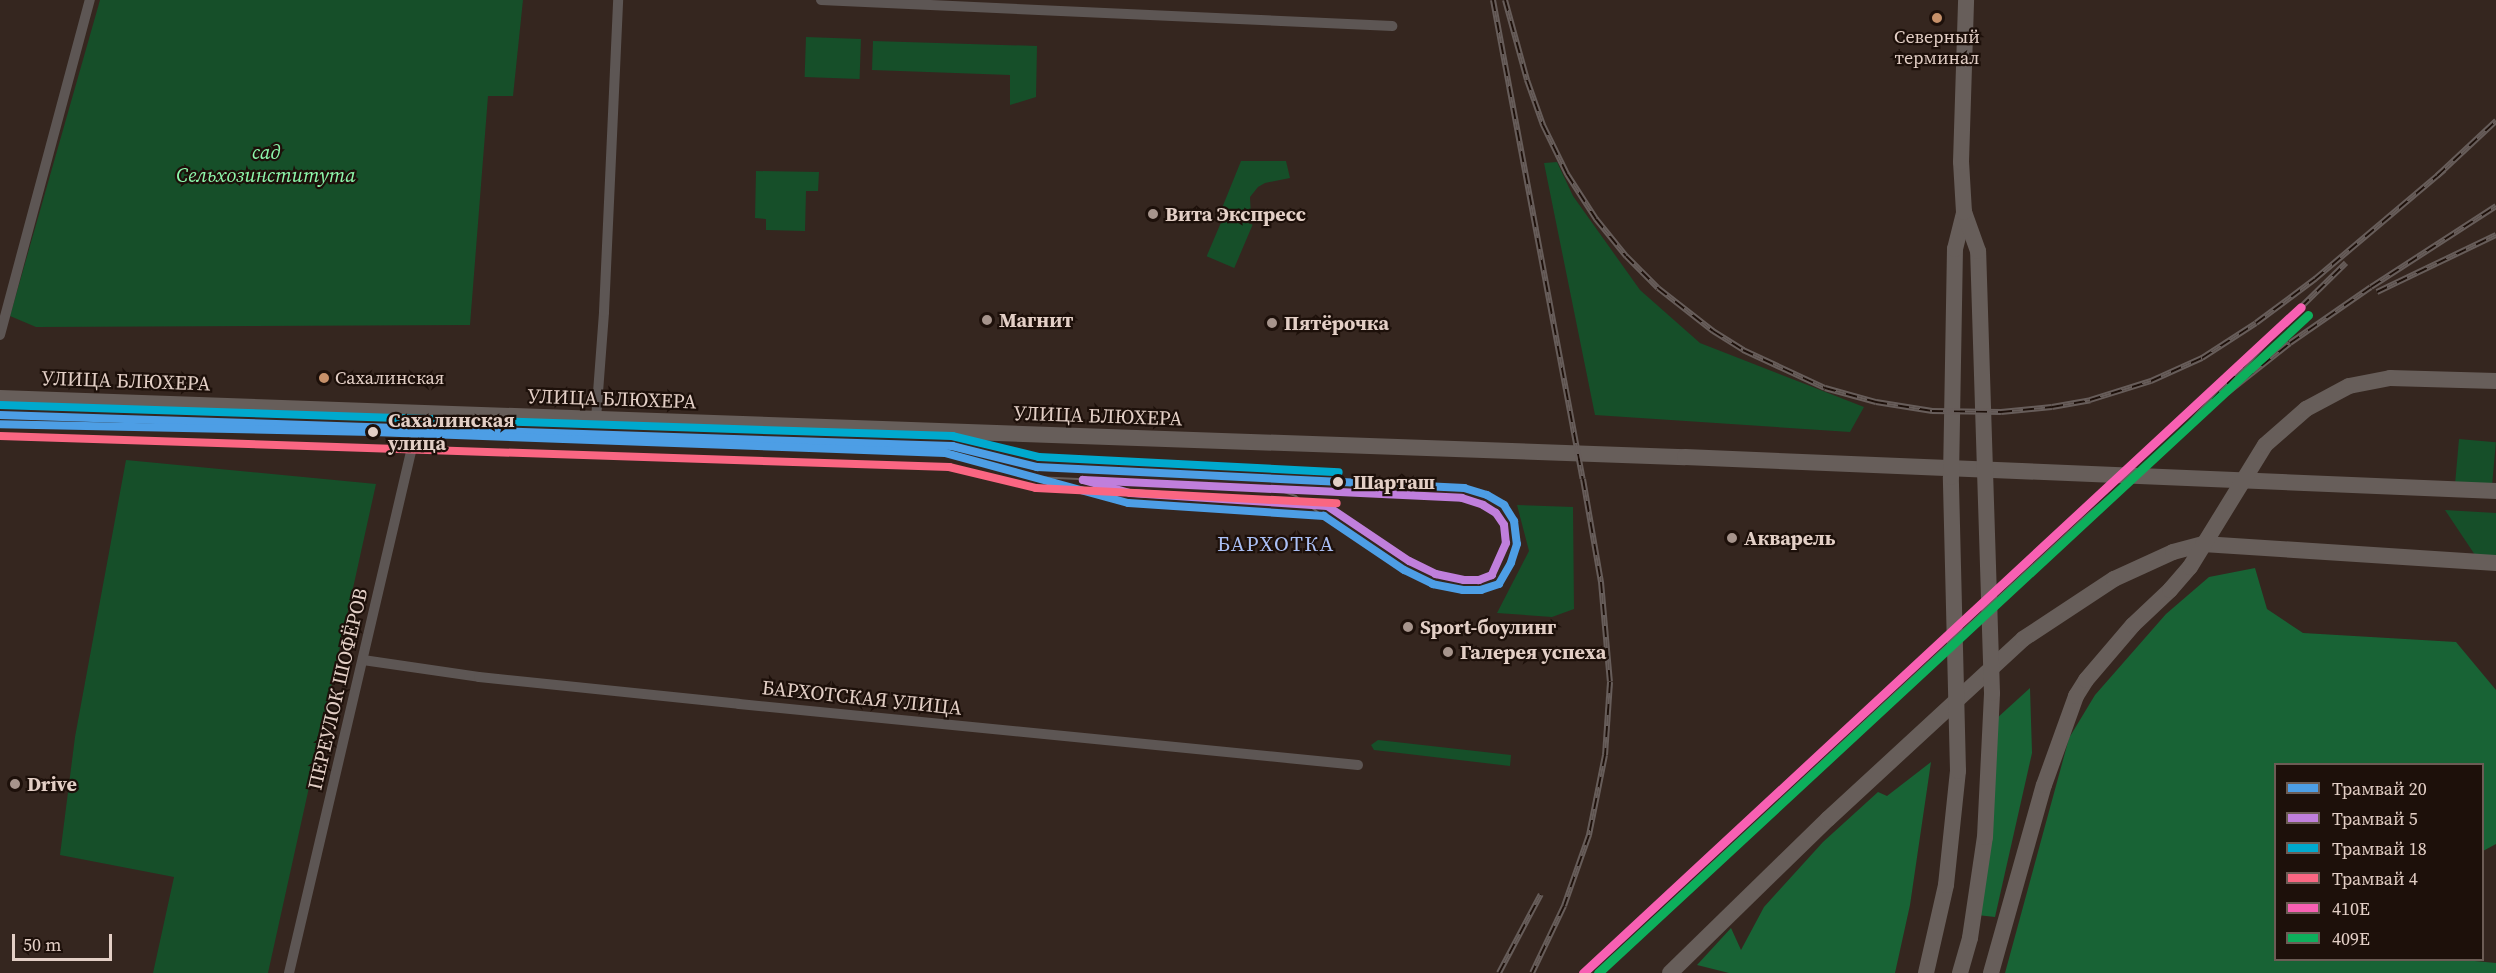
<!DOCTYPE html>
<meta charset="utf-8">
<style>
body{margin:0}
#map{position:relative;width:2496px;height:973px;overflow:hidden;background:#35261f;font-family:"Source Serif 4",serif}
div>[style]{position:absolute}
.green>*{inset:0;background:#164f29;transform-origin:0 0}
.forest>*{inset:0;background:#186335}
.street>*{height:10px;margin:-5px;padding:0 5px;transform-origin:5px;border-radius:5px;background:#5d5654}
.primary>*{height:16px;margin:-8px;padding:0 8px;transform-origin:8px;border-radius:8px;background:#675e5a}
.tram>*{height:1.5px;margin:-0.75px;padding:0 0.75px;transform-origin:0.75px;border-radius:0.75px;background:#675d5a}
.rail>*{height:6px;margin-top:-3px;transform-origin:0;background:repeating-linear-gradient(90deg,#1d100a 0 11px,#675d5a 0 22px);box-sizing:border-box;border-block:2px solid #675d5a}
.rail-1>*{height:9px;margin:-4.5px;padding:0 4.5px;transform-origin:4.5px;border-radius:4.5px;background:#f860b3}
.rail-2>*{height:9px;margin:-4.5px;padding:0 4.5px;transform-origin:4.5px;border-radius:4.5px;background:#0daf5c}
.tram-1>*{height:8px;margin:-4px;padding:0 4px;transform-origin:4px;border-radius:4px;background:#4d9ee5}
.tram-2>*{height:8px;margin:-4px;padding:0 4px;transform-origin:4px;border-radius:4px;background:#c07fdc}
.tram-3>*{height:8px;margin:-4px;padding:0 4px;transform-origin:4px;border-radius:4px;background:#00a9ce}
.tram-4>*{height:8px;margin:-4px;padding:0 4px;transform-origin:4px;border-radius:4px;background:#fa6682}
.dots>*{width:16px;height:16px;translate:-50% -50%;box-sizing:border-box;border:3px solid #1d100a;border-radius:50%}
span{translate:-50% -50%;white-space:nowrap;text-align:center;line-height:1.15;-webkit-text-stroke:4.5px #1d100a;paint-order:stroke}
.bus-label{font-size:18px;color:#e3cfc6}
.left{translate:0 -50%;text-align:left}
.park-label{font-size:20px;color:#8ef9ad;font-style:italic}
.poi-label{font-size:20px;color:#e3cfc6;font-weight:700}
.street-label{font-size:20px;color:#e3cfc6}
.stop-label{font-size:20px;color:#e3cfc6;font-weight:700}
.neighbourhood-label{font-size:21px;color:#aabff5;letter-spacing:1.5px}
.legend{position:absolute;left:2274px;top:763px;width:210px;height:198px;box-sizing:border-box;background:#1d100a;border:2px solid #6c5c55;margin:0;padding:8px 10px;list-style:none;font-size:18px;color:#e3cfc6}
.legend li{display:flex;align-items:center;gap:12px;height:30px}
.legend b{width:30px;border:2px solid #6c5c55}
.scale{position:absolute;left:12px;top:934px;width:100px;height:27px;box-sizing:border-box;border:3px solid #e3cfc6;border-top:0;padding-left:8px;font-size:18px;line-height:21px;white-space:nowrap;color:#e3cfc6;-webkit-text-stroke:4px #1d100a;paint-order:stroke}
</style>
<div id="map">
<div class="green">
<div style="clip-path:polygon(100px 0,523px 0,513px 96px,488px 96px,470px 325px,36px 327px,10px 316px)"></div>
<div style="left:806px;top:37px;width:55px;height:40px;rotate:2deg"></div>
<div style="clip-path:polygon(873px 41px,1037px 46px,1036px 97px,1010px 105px,1010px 75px,872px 70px)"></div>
<div style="clip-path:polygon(1241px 161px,1286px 161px,1290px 178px,1265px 183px,1258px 187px,1250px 197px,1251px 217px,1245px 218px,1222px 208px)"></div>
<div style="clip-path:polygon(1557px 162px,1573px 196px,1640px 290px,1700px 343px,1864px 407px,1850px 432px,1595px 415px,1544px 163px)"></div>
<div style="clip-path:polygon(756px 171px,819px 172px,818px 191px,806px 191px,805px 231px,766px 230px,766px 219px,755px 218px)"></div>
<div style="left:1225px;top:213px;width:30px;height:47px;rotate:23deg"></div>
<div style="left:2459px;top:439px;width:37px;height:44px;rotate:5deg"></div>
<div style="clip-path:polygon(126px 460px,376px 484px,268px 973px,153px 973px,174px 877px,60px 855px,75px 737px)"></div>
<div style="clip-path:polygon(1517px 505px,1573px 507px,1574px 609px,1552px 617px,1497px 613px,1529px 551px)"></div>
<div style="clip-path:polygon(2445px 510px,2496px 513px,2496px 555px,2475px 555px)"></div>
<div style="clip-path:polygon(1378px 740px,1511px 755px,1510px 766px,1374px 750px,1371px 745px)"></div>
</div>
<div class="forest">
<div style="clip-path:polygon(2255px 568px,2267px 609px,2303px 633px,2456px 642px,2496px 690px,2496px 844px,2483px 851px,2482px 764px,2276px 764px,2276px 960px,2464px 960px,2496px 963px,2496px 973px,2005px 973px,2069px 738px,2095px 695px,2166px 614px,2209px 577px)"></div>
<div style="clip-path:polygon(2030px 688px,2032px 753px,1995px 917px,1977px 915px,1996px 719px)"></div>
<div style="clip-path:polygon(1931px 762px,1910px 905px,1895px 973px,1729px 973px,1697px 965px,1731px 928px,1741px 950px,1764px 907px,1823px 842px,1878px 792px,1887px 796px)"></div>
</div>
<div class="street">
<div style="left:821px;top:0;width:572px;rotate:2.61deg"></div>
<div style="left:0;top:335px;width:347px;rotate:-75deg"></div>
<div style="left:596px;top:419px;width:107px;rotate:-85.7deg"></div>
<div style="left:604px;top:312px;width:312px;rotate:-87.4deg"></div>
<div style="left:363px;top:660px;width:117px;rotate:8.3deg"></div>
<div style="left:479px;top:677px;width:261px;rotate:5.9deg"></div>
<div style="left:739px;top:704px;width:622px;rotate:5.63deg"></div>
<div style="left:289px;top:973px;width:575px;rotate:-76.83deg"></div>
</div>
<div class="primary">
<div style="left:0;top:398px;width:1686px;rotate:2.01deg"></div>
<div style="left:1685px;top:457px;width:812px;rotate:2.4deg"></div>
<div style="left:1670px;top:973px;width:221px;rotate:-44.3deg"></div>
<div style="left:1828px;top:819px;width:265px;rotate:-42.7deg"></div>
<div style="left:2023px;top:639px;width:109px;rotate:-33.4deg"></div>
<div style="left:2114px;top:579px;width:65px;rotate:-24.6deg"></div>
<div style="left:2173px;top:552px;width:31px;rotate:-15deg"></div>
<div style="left:2203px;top:544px;width:294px;rotate:3.7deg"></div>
<div style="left:1926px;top:973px;width:90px;rotate:-77.2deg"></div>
<div style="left:1946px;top:885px;width:115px;rotate:-84deg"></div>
<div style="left:1958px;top:771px;width:294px;rotate:-91.4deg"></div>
<div style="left:1951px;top:477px;width:228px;rotate:-89deg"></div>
<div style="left:1955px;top:249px;width:38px;rotate:-76deg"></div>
<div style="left:1960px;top:973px;width:36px;rotate:-74deg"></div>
<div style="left:1970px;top:938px;width:102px;rotate:-81.6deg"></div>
<div style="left:1985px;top:837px;width:144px;rotate:-87.2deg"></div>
<div style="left:1992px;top:693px;width:442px;rotate:-91.8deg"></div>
<div style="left:1978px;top:251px;width:41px;rotate:-109.7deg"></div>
<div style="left:1964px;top:212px;width:50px;rotate:-93.4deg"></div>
<div style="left:1961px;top:162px;width:162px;rotate:-88.2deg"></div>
<div style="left:1991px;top:973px;width:195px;rotate:-74.3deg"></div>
<div style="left:2044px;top:785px;width:95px;rotate:-70.2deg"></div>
<div style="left:2076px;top:696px;width:19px;rotate:-58deg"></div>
<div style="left:2086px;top:680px;width:72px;rotate:-49.5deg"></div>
<div style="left:2133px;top:625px;width:51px;rotate:-43.4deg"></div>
<div style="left:2170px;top:590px;width:30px;rotate:-49deg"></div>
<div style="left:2190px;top:567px;width:143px;rotate:-58.4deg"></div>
<div style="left:2265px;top:445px;width:55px;rotate:-41.3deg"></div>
<div style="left:2306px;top:409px;width:49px;rotate:-28.1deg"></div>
<div style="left:2349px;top:386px;width:42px;rotate:-11deg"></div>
<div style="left:2390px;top:378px;width:106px;rotate:1.6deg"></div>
</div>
<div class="tram">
<div style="left:1034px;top:477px;width:239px;rotate:2.6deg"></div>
<div style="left:1273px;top:488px;width:24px;rotate:19deg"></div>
<div style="left:1296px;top:496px;width:34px;rotate:36deg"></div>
<div style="left:1084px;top:492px;width:219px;rotate:2.9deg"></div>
</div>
<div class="rail">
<div style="left:1493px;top:0;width:487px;rotate:79.4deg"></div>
<div style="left:1583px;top:479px;width:105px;rotate:80.1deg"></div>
<div style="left:1601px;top:582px;width:100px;rotate:84.9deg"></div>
<div style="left:1610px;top:682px;width:73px;rotate:93.9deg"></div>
<div style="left:1605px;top:755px;width:82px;rotate:101.3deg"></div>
<div style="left:1589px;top:835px;width:75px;rotate:109.4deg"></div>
<div style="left:1564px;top:906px;width:74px;rotate:115.5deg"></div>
<div style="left:1505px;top:0;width:83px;rotate:74.6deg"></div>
<div style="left:1527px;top:80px;width:48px;rotate:70.4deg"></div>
<div style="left:1543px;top:125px;width:55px;rotate:63.9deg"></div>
<div style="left:1567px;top:174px;width:54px;rotate:57.2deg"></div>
<div style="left:1596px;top:219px;width:48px;rotate:51deg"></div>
<div style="left:1626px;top:256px;width:45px;rotate:45deg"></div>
<div style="left:1658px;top:288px;width:70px;rotate:38deg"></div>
<div style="left:1713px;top:331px;width:36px;rotate:32deg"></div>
<div style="left:1743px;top:350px;width:90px;rotate:24.9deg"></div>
<div style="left:1825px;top:388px;width:53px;rotate:15.4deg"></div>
<div style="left:1876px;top:402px;width:57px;rotate:9.1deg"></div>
<div style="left:1932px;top:411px;width:69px;rotate:0.8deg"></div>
<div style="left:2001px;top:412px;width:51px;rotate:-5.6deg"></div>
<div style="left:2052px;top:407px;width:39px;rotate:-10deg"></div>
<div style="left:2090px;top:400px;width:64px;rotate:-17.3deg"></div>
<div style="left:2151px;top:381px;width:56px;rotate:-24.3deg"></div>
<div style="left:2202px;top:358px;width:64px;rotate:-32.9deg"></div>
<div style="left:2256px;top:323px;width:74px;rotate:-36.7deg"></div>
<div style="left:2315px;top:279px;width:169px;rotate:-40.2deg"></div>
<div style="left:2437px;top:176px;width:81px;rotate:-43deg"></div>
<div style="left:2377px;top:292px;width:132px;rotate:-25.6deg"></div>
<div style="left:2301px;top:307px;width:63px;rotate:-44.4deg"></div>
<div style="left:2227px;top:393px;width:80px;rotate:-38.4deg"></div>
<div style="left:2290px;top:343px;width:98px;rotate:-34.7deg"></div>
<div style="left:2371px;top:287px;width:149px;rotate:-32.9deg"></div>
<div style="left:1499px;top:973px;width:89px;rotate:-62deg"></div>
<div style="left:1597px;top:973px;width:664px;rotate:-42.92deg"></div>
<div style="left:2083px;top:521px;width:111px;rotate:-41deg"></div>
<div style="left:2167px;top:448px;width:173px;rotate:-46.9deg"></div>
</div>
<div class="rail-1">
<div style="left:1583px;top:973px;width:979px;rotate:-42.85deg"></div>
</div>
<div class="rail-2">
<div style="left:1598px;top:973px;width:968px;rotate:-42.82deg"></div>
</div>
<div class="tram-1">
<div style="left:0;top:415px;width:953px;rotate:1.87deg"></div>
<div style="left:952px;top:446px;width:88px;rotate:13.9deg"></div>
<div style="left:1037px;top:467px;width:428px;rotate:2.8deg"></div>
<div style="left:1464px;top:488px;width:24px;rotate:17deg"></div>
<div style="left:1487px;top:495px;width:20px;rotate:30deg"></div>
<div style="left:1504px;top:505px;width:19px;rotate:58deg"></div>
<div style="left:1514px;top:521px;width:23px;rotate:83deg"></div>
<div style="left:1517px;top:544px;width:20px;rotate:108deg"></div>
<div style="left:1511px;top:563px;width:24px;rotate:120deg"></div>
<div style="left:1499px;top:584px;width:19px;rotate:162deg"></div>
<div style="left:1481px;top:590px;width:18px;rotate:180deg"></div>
<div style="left:1463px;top:590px;width:31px;rotate:-169deg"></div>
<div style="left:1433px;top:584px;width:32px;rotate:-154deg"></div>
<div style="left:1404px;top:570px;width:97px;rotate:-146deg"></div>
<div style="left:1324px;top:516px;width:196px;rotate:-176.2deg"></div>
<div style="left:1128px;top:503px;width:190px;rotate:-164.7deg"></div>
<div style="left:945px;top:453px;width:572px;rotate:-177.9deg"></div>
<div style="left:373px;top:432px;width:373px;rotate:-178.8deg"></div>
</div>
<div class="tram-2">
<div style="left:1083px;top:480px;width:379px;rotate:2.7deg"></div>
<div style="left:1462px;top:498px;width:22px;rotate:18deg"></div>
<div style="left:1483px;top:505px;width:15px;rotate:32deg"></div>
<div style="left:1496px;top:513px;width:14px;rotate:56deg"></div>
<div style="left:1504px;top:525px;width:18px;rotate:84deg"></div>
<div style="left:1506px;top:543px;width:35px;rotate:114deg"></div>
<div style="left:1492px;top:575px;width:14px;rotate:159deg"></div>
<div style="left:1479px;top:580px;width:15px;rotate:180deg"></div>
<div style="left:1464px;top:580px;width:29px;rotate:-168deg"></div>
<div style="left:1436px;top:574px;width:30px;rotate:-154deg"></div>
<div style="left:1409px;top:561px;width:99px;rotate:-146.1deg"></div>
<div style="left:1327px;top:506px;width:197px;rotate:-176.2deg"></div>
<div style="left:1130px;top:493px;width:49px;rotate:-164.5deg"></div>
</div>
<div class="tram-3">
<div style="left:0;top:405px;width:953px;rotate:1.87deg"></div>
<div style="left:952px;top:436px;width:89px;rotate:13.6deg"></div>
<div style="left:1039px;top:457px;width:300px;rotate:2.9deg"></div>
</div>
<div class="tram-4">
<div style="left:0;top:436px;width:950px;rotate:1.87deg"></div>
<div style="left:949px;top:467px;width:89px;rotate:13.6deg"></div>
<div style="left:1036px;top:488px;width:301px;rotate:2.9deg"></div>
</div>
<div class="dots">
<div style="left:1937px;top:18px;background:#c7916a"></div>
<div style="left:1153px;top:214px;background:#a6948c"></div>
<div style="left:987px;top:320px;background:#a6948c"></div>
<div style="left:1272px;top:323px;background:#a6948c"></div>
<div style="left:324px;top:378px;background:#c7916a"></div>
<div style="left:373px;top:432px;background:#e3cfc6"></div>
<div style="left:1338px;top:482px;background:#e3cfc6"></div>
<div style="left:1732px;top:538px;background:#a6948c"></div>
<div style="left:1408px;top:627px;background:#a6948c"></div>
<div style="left:1448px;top:652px;background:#a6948c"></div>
<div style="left:15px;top:784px;background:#a6948c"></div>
</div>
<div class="bus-label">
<span style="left:1937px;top:48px">Северный<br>терминал</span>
<span class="left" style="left:335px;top:378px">Сахалинская</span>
</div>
<div class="park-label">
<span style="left:266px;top:164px">сад<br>Сельхозинститута</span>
</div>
<div class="poi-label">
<span class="left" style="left:1165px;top:214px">Вита Экспресс</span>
<span class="left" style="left:999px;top:320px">Магнит</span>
<span class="left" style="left:1284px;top:323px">Пятёрочка</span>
<span class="left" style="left:1744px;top:538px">Акварель</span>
<span class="left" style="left:1420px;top:627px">Sport-боулинг</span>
<span class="left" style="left:1460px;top:652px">Галерея успеха</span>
<span class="left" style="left:27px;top:784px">Drive</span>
</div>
<div class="street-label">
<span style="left:126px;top:381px;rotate:2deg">УЛИЦА БЛЮХЕРА</span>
<span style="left:612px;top:399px;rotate:2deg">УЛИЦА БЛЮХЕРА</span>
<span style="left:1098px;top:416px;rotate:2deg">УЛИЦА БЛЮХЕРА</span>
<span style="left:338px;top:689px;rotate:-77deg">ПЕРЕУЛОК ШОФЁРОВ</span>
<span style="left:862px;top:698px;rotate:6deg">БАРХОТСКАЯ УЛИЦА</span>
</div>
<div class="stop-label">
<span class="left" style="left:388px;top:432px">Сахалинская<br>улица</span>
<span class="left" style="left:1353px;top:482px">Шарташ</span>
</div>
<div class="neighbourhood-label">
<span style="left:1276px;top:544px">БАРХОТКА</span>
</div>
<ul class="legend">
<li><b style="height:8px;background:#4d9ee5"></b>Трамвай 20</li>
<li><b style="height:8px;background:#c07fdc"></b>Трамвай 5</li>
<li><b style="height:8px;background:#00a9ce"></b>Трамвай 18</li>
<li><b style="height:8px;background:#fa6682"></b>Трамвай 4</li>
<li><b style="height:8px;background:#f860b3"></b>410E</li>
<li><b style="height:8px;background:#0daf5c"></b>409E</li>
</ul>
<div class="scale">50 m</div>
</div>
